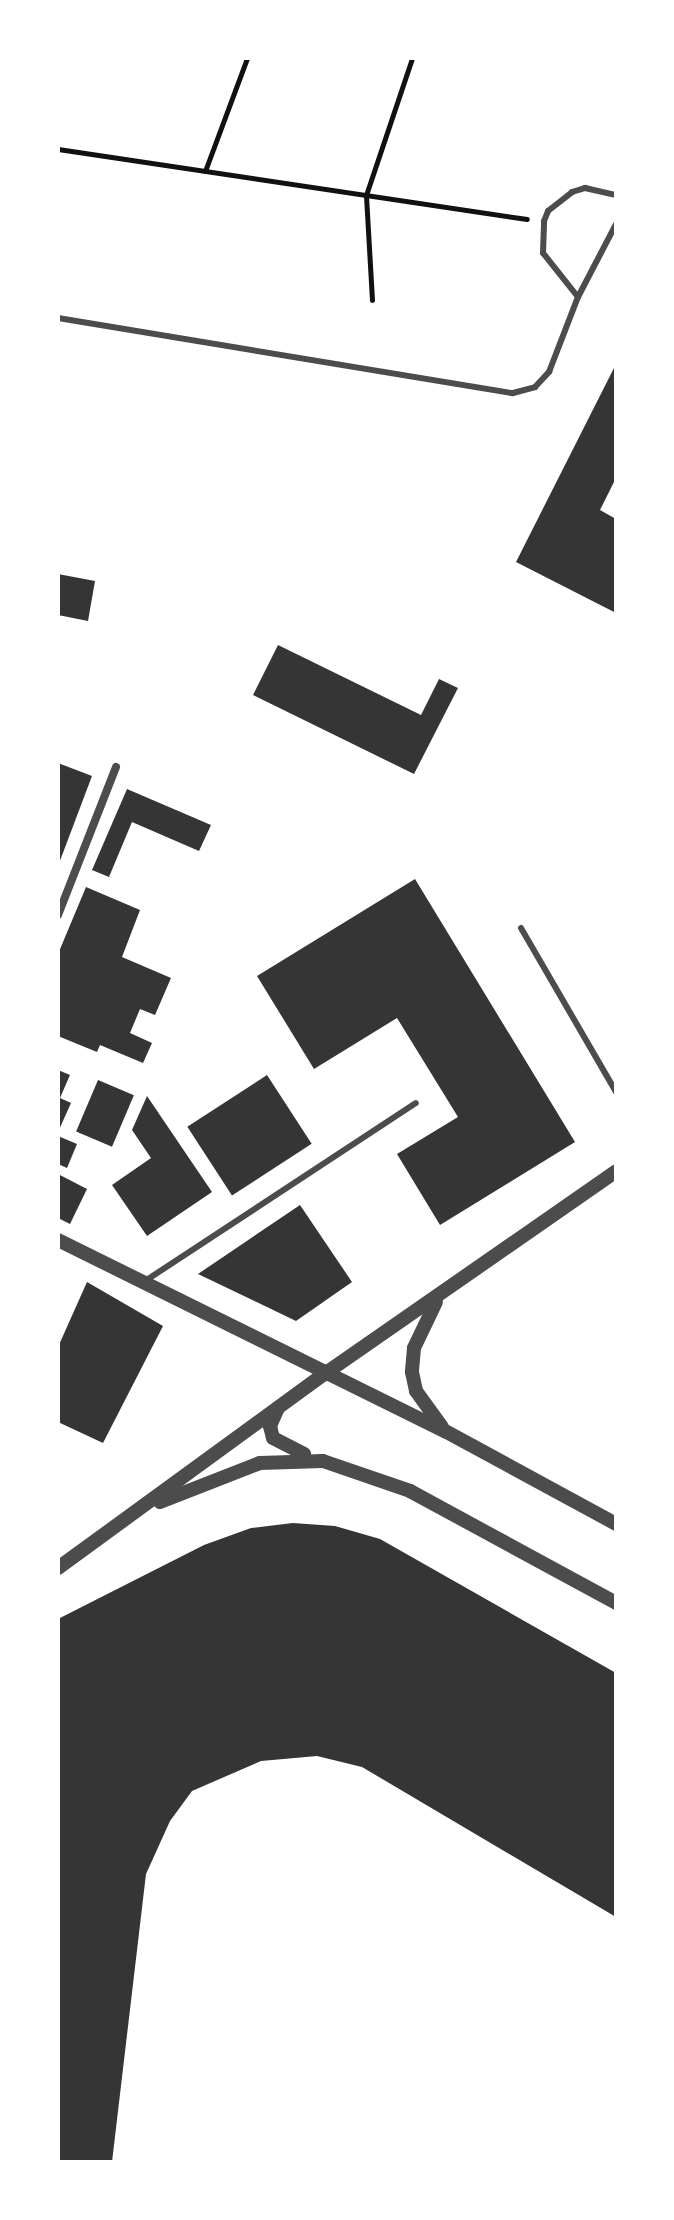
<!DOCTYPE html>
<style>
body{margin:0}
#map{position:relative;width:674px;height:2220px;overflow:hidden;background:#fff;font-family:"Nunito Sans",sans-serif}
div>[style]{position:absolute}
.building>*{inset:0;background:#353535;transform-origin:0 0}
.path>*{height:5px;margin:-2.5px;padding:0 2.5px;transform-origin:2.5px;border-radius:2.5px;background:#111}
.service>*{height:6px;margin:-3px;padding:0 3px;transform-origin:3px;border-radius:3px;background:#4c4c4c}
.minor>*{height:8px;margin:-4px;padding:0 4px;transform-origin:4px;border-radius:4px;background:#4c4c4c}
.tertiary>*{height:14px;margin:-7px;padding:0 7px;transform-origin:7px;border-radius:7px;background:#4c4c4c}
span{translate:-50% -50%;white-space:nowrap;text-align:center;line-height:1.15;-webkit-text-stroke:6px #fff;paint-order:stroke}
.frame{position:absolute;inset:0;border:60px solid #fff;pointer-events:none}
</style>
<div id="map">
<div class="building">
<div style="clip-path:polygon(616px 364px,616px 478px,600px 510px,616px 519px,616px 613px,516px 562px)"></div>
<div style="clip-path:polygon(58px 574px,95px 581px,88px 621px,58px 615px)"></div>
<div style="clip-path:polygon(278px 645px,421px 715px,439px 679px,458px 688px,414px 774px,253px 695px)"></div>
<div style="clip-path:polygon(58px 763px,92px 776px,58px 866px)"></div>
<div style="clip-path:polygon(127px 789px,211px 825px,199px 851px,132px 822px,109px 877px,92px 870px)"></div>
<div style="clip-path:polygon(415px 879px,575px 1142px,440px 1225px,397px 1154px,458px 1117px,397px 1018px,314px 1069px,257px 976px)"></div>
<div style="clip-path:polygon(86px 887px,140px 910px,122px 957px,171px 978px,155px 1015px,140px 1009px,130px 1033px,152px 1043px,143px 1063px,100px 1045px,97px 1052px,58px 1036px,58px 954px)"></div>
<div style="clip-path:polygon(58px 1070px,70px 1075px,60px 1098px,71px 1103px,58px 1132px)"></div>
<div style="left:267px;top:1075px;width:82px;height:95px;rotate:57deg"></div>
<div style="left:98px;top:1080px;width:39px;height:56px;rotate:23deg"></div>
<div style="clip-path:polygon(147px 1096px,212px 1192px,147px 1236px,112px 1185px,151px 1158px,132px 1130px)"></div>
<div style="clip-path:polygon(58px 1136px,77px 1144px,67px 1168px,58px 1164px)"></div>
<div style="clip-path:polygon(58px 1174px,87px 1189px,70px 1224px,58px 1218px)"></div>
<div style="clip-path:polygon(300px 1205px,352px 1282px,296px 1321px,198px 1274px)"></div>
<div style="clip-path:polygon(87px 1282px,163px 1326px,103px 1443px,58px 1422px,58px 1347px)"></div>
<div style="clip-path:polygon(293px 1523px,335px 1526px,380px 1539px,616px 1673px,616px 1917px,362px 1767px,317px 1756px,261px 1761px,192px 1791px,170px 1821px,146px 1874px,112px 2162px,58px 2162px,58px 1619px,204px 1545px,251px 1528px)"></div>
</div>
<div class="path">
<div style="left:58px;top:149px;width:474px;rotate:8.5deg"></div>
<div style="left:205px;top:171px;width:121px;rotate:-69.6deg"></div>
<div style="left:372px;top:300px;width:105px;rotate:-93.3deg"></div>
<div style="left:366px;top:195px;width:145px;rotate:-71.4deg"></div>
</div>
<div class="service">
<div style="left:578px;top:297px;width:56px;rotate:-128.5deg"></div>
<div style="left:543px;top:253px;width:32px;rotate:-88deg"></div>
<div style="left:544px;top:221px;width:11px;rotate:-68deg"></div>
<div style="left:548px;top:211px;width:31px;rotate:-38deg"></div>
<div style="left:572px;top:192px;width:14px;rotate:-17deg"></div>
<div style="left:585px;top:188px;width:32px;rotate:13deg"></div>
<div style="left:58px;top:318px;width:461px;rotate:9.4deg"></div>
<div style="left:513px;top:393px;width:23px;rotate:-15deg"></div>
<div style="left:535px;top:387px;width:21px;rotate:-47deg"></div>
<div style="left:549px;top:372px;width:80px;rotate:-68.9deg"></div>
<div style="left:578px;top:297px;width:82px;rotate:-62.5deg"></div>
<div style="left:521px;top:928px;width:190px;rotate:59.9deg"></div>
<div style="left:145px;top:1281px;width:324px;rotate:-33.3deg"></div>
</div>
<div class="minor">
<div style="left:58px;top:915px;width:159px;rotate:-68.6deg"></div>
</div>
<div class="tertiary">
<div style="left:58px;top:1240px;width:432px;rotate:26.3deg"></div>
<div style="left:445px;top:1431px;width:195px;rotate:28.5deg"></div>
<div style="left:436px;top:1302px;width:51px;rotate:115.6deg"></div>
<div style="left:414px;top:1348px;width:24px;rotate:95deg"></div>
<div style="left:412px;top:1372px;width:19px;rotate:78deg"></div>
<div style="left:416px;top:1391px;width:44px;rotate:54.2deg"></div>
<div style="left:278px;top:1408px;width:20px;rotate:114deg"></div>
<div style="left:270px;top:1426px;width:12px;rotate:76deg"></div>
<div style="left:273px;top:1438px;width:35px;rotate:27deg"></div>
<div style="left:160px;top:1502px;width:107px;rotate:-21.3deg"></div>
<div style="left:260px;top:1463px;width:63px;rotate:-1.8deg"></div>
<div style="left:323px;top:1461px;width:92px;rotate:19deg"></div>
<div style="left:410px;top:1491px;width:234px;rotate:28.5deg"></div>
<div style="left:58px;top:1568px;width:328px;rotate:-36.1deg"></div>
<div style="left:323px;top:1375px;width:357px;rotate:-34.8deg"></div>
</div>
<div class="frame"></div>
</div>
